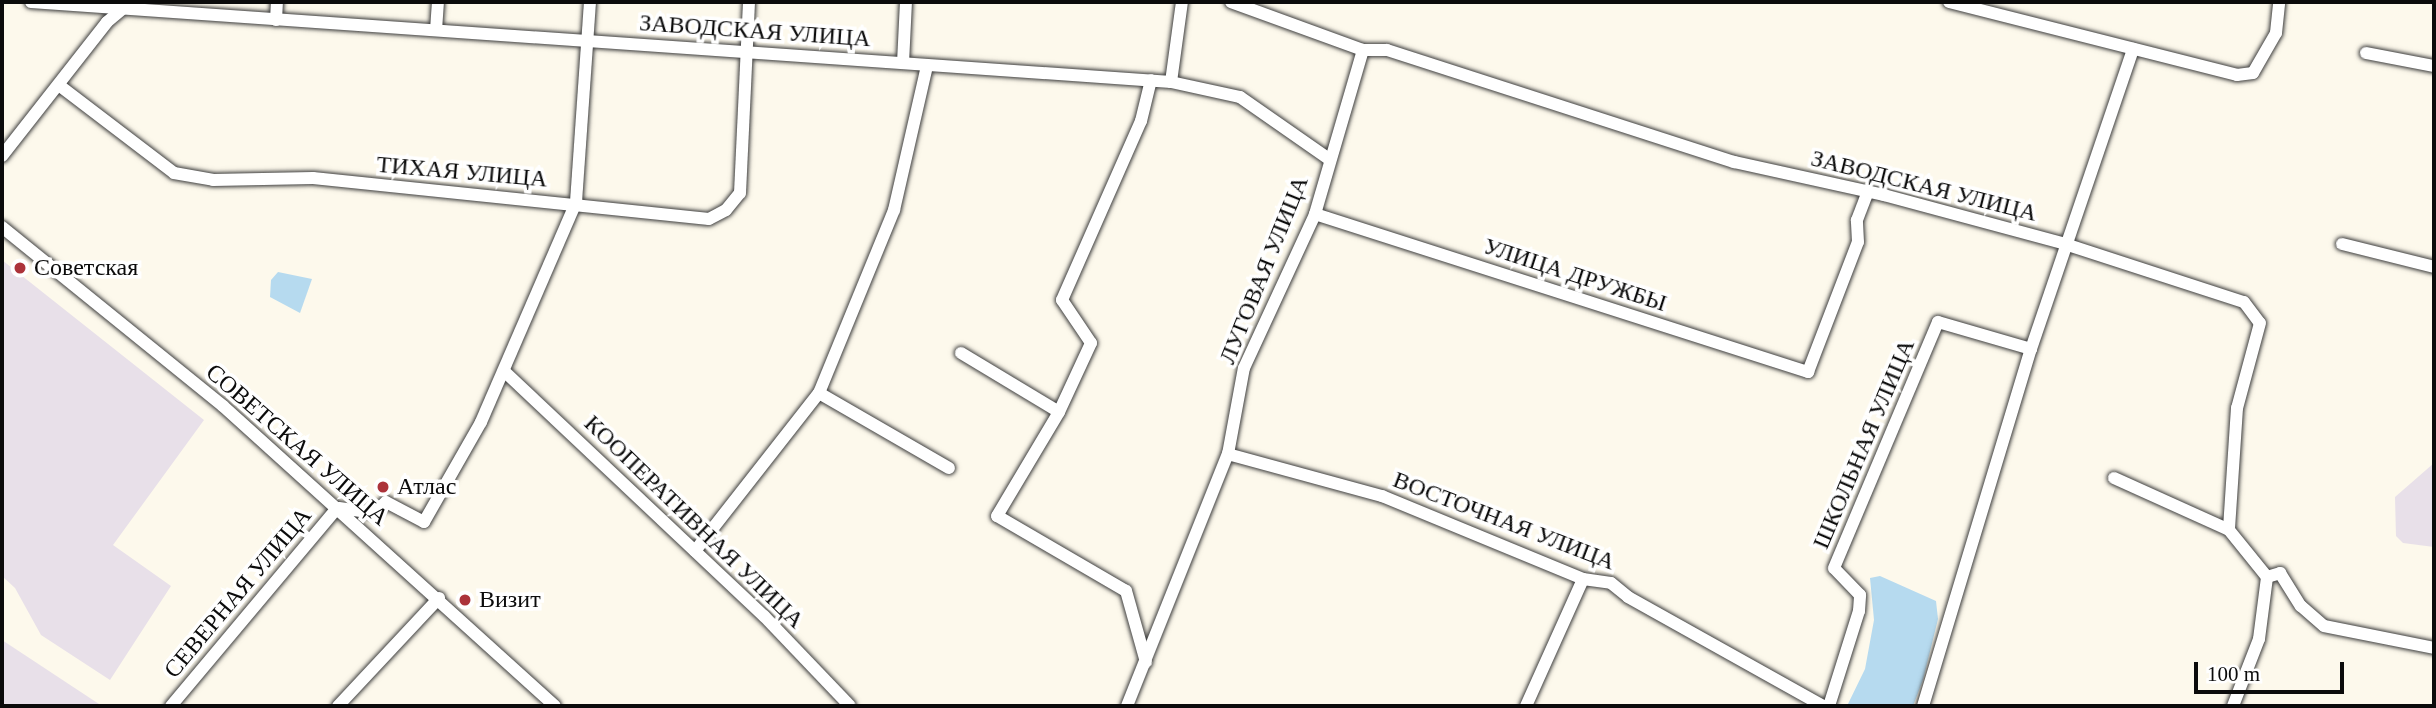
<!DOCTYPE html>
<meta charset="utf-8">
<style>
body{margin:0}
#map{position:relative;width:2436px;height:708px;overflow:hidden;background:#fdf9ec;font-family:"Times New Roman",serif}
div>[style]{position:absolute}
.industrial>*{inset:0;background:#e8e0e9}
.water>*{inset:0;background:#b6daef}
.roads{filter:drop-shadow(0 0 2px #3e3e3e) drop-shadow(0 0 2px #3e3e3e)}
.minor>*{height:12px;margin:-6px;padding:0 6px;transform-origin:6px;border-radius:6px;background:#fff}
.dots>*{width:19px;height:19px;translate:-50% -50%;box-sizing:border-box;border:4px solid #fff;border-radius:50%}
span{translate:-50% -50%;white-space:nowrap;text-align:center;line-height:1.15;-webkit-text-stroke:7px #fff;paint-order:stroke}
.street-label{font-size:24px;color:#0b0b0b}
.poi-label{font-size:24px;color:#0b0b0b}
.left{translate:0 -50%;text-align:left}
.frame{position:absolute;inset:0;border:4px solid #0b0b0b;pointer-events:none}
.scale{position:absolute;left:2194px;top:662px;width:150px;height:32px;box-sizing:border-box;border:4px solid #0b0b0b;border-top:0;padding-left:9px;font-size:21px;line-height:24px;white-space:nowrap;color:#0b0b0b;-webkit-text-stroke:5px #fff;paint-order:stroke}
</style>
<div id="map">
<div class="industrial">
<div style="clip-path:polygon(2px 260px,204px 420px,113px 545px,171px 586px,110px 680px,41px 635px,15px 588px,2px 576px)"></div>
<div style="clip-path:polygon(2434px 463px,2434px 547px,2403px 543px,2396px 536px,2395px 497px)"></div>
<div style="clip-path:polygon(2px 640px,102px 706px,2px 706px)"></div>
</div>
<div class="water">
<div style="clip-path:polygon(278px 272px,312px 279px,300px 313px,270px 297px,271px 280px)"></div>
<div style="clip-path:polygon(1880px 576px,1936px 601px,1938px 619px,1923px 680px,1913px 706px,1847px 706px,1865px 669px,1874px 620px,1870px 578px)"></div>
</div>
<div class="roads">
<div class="minor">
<div style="left:31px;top:2px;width:1143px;rotate:4.01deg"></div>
<div style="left:1171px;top:82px;width:71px;rotate:12.3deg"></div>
<div style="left:1240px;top:97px;width:108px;rotate:34.9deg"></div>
<div style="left:1231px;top:2px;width:140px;rotate:20deg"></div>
<div style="left:1363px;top:50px;width:24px"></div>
<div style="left:1387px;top:50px;width:365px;rotate:17.9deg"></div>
<div style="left:1734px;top:162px;width:154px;rotate:12.4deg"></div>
<div style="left:1884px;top:195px;width:188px;rotate:15.1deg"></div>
<div style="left:2065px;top:244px;width:188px;rotate:18deg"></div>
<div style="left:2244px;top:302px;width:26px;rotate:53deg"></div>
<div style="left:2260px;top:323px;width:88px;rotate:105.1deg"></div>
<div style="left:2237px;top:408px;width:122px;rotate:93.8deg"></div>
<div style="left:2229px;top:530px;width:60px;rotate:51deg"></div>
<div style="left:2267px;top:577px;width:14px;rotate:-17deg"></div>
<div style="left:2280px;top:573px;width:39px;rotate:58deg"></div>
<div style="left:2301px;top:606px;width:30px;rotate:41deg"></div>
<div style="left:2324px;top:626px;width:112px;rotate:11.3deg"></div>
<div style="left:1949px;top:2px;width:297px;rotate:14.2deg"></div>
<div style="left:2237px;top:75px;width:16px;rotate:-7deg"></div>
<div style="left:2253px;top:73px;width:46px;rotate:-60.1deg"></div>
<div style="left:2276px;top:33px;width:31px;rotate:-84deg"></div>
<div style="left:276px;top:20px;width:18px;rotate:-87deg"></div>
<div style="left:436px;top:30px;width:28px;rotate:-86deg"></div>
<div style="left:2366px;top:53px;width:69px;rotate:10.8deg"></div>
<div style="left:903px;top:63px;width:61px;rotate:-87.2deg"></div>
<div style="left:1171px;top:82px;width:81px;rotate:-82.2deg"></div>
<div style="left:60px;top:86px;width:143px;rotate:37.3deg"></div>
<div style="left:174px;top:173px;width:40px;rotate:10deg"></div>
<div style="left:213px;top:180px;width:100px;rotate:-1.1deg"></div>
<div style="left:313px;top:178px;width:398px;rotate:5.9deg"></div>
<div style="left:709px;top:219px;width:19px;rotate:-28deg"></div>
<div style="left:726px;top:210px;width:22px;rotate:-51deg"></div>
<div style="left:740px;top:193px;width:191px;rotate:-87.3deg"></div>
<div style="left:2px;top:156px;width:170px;rotate:-51.9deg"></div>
<div style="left:107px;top:22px;width:25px;rotate:-40deg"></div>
<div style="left:1315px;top:214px;width:518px;rotate:17.77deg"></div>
<div style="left:1808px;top:372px;width:139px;rotate:-69deg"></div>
<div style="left:1858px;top:242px;width:22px;rotate:-93deg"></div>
<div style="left:1857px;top:220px;width:30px;rotate:-69deg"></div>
<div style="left:2px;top:227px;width:284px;rotate:39deg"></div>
<div style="left:223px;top:406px;width:447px;rotate:42.1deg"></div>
<div style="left:2342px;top:244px;width:95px;rotate:14deg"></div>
<div style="left:961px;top:353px;width:114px;rotate:31deg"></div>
<div style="left:505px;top:372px;width:356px;rotate:43.3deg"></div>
<div style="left:764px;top:616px;width:124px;rotate:46.3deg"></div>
<div style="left:819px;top:393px;width:150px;rotate:30deg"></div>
<div style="left:1228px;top:454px;width:160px;rotate:15.3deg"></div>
<div style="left:1382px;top:496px;width:217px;rotate:22.4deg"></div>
<div style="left:1583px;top:579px;width:28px;rotate:8deg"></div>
<div style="left:1611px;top:583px;width:22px;rotate:39deg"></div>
<div style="left:1628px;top:597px;width:223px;rotate:29.2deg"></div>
<div style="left:2114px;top:478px;width:126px;rotate:24.3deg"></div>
<div style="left:339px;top:508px;width:35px;rotate:8deg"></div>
<div style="left:374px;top:513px;width:16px;rotate:-43deg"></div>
<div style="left:386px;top:502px;width:43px;rotate:27.8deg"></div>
<div style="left:424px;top:522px;width:115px;rotate:-60.3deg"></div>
<div style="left:481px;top:422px;width:240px;rotate:-66.6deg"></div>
<div style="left:576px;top:202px;width:200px;rotate:-86deg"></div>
<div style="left:695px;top:551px;width:201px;rotate:-51.9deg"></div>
<div style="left:819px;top:393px;width:198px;rotate:-67.7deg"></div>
<div style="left:894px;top:210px;width:148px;rotate:-77.1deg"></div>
<div style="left:1146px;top:662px;width:74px;rotate:-105.7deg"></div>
<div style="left:1126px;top:591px;width:149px;rotate:-149.8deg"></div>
<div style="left:997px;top:516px;width:121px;rotate:-59.2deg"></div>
<div style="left:1059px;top:412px;width:76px;rotate:-65.1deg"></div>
<div style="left:1091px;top:343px;width:52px;rotate:-124deg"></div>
<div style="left:1062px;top:300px;width:196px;rotate:-66.2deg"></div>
<div style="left:1141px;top:121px;width:42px;rotate:-76.3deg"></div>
<div style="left:171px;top:706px;width:258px;rotate:-50deg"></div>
<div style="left:338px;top:706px;width:148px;rotate:-46.9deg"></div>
<div style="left:1127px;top:706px;width:271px;rotate:-68.2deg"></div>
<div style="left:1228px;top:454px;width:87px;rotate:-79.5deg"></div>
<div style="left:1244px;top:368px;width:170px;rotate:-65.2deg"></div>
<div style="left:1315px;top:214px;width:171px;rotate:-73.7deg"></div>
<div style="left:1526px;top:706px;width:139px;rotate:-65.8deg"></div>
<div style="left:1829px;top:706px;width:100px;rotate:-72.5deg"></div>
<div style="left:1859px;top:611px;width:16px;rotate:-86deg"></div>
<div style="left:1860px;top:595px;width:37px;rotate:-134deg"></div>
<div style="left:1834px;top:568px;width:267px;rotate:-67.1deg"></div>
<div style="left:1938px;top:322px;width:97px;rotate:16.2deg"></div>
<div style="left:1923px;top:706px;width:373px;rotate:-73.2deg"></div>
<div style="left:2031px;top:349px;width:317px;rotate:-71.2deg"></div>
<div style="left:2233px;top:706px;width:72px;rotate:-68.8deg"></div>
<div style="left:2259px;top:639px;width:63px;rotate:-82.6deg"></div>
</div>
</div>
<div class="dots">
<div style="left:20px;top:268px;background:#ac333a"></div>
<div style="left:383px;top:487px;background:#ac333a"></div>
<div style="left:465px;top:600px;background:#ac333a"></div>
</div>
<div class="street-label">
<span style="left:755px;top:31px;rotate:4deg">ЗАВОДСКАЯ УЛИЦА</span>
<span style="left:462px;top:172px;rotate:5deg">ТИХАЯ УЛИЦА</span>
<span style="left:1924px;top:186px;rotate:14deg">ЗАВОДСКАЯ УЛИЦА</span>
<span style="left:1264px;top:270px;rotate:-68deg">ЛУГОВАЯ УЛИЦА</span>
<span style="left:1575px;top:275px;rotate:18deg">УЛИЦА ДРУЖБЫ</span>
<span style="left:1864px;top:444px;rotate:-67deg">ШКОЛЬНАЯ УЛИЦА</span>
<span style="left:297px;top:445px;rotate:41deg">СОВЕТСКАЯ УЛИЦА</span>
<span style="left:1504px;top:521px;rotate:21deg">ВОСТОЧНАЯ УЛИЦА</span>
<span style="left:694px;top:522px;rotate:44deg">КООПЕРАТИВНАЯ УЛИЦА</span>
<span style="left:238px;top:593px;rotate:-50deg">СЕВЕРНАЯ УЛИЦА</span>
</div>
<div class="poi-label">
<span class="left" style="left:34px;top:268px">Советская</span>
<span class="left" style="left:397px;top:487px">Атлас</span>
<span class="left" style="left:479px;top:600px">Визит</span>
</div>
<div class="frame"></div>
<div class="scale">100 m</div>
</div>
